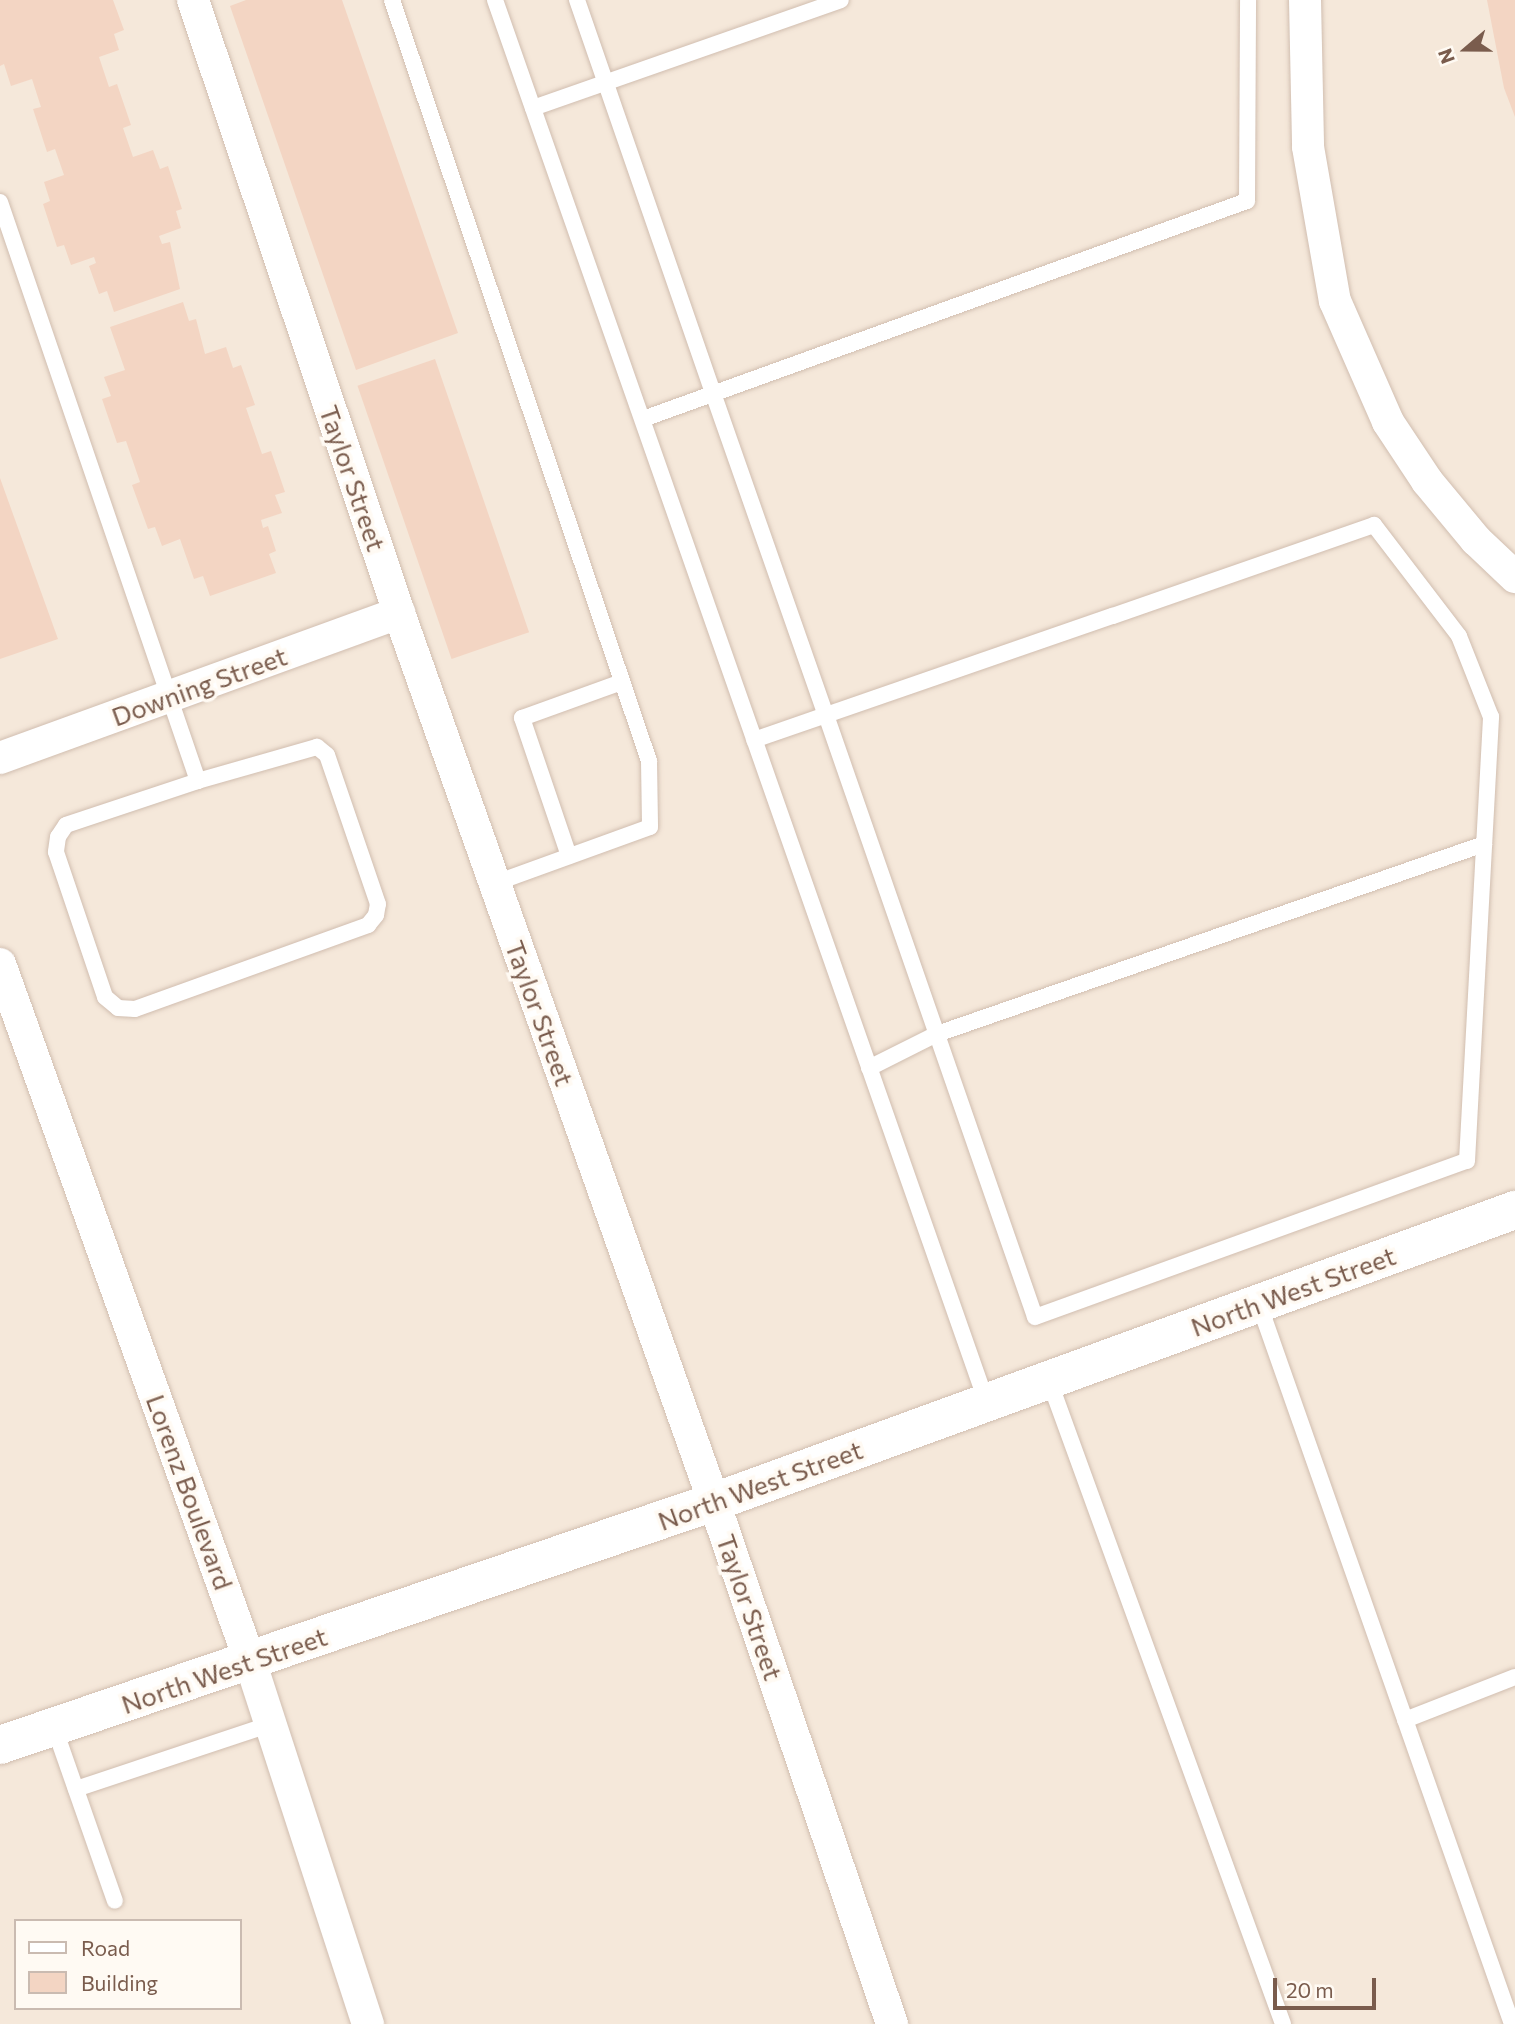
<!DOCTYPE html>
<style>
body{margin:0}
#map{position:relative;width:1515px;height:2024px;overflow:hidden;background:#fdf6ec;font-family:Commissioner,sans-serif}
div>[style]{position:absolute}
.residential>*{inset:0;background:#f5e8da}
.building>*{inset:0;background:#f3d5c3;transform-origin:0 0}
.roads{filter:drop-shadow(0 0 2px #d1beb0) drop-shadow(0 0 2px #d1beb0)}
.lane>*{height:16px;margin:-8px;padding:0 8px;transform-origin:8px;border-radius:8px;background:#fff}
.street>*{height:32px;margin:-16px;padding:0 16px;transform-origin:16px;border-radius:16px;background:#fff}
.secondary>*{height:38px;margin:-19px;padding:0 19px;transform-origin:19px;border-radius:19px;background:#fff}
span{translate:-50% -50%;white-space:nowrap;text-align:center;line-height:1.15;-webkit-text-stroke:7px #fffaf3;paint-order:stroke}
.street-label{font-size:26px;color:#7a5c4d}
.legend{position:absolute;left:14px;top:1919px;width:228px;height:91px;box-sizing:border-box;background:#fffaf3;border:2px solid #cabbb1;margin:0;padding:9px 12px;list-style:none;font-size:21px;color:#7a5c4d}
.legend li{display:flex;align-items:center;gap:14px;height:35px}
.legend b{width:35px;border:2px solid #cabbb1}
.north{position:absolute;left:1431px;top:14px;width:70px;height:70px;-webkit-text-stroke:5px #fffaf3;paint-order:stroke;rotate:250deg;font-size:19px;font-weight:700;line-height:28px;text-align:center;color:#7a5c4d}
.north::after{content:'';display:block;margin:auto;width:24px;height:32px;background:#7a5c4d;clip-path:polygon(50% 0,100% 100%,50% 72%,0 100%)}
.scale{position:absolute;left:1273px;top:1978px;width:103px;height:32px;box-sizing:border-box;border:4px solid #7a5c4d;border-top:0;padding-left:9px;font-size:21px;line-height:24px;white-space:nowrap;color:#7a5c4d;-webkit-text-stroke:5px #fffaf3;paint-order:stroke}
</style>
<div id="map">
<div class="residential">
<div style="clip-path:polygon(evenodd,0 0,1515px 0,1515px 2024px,0 2024px,0 0,16px 1921px,240px 1921px,240px 2008px,16px 2008px,16px 1921px)"></div>
</div>
<div class="building">
<div style="clip-path:polygon(0 0,113px 0,124px 30px,114px 34px,119px 50px,99px 57px,109px 87px,117px 84px,131px 125px,123px 128px,133px 157px,153px 150px,160px 169px,168px 166px,182px 209px,176px 211px,181px 228px,159px 236px,162px 244px,170px 242px,180px 289px,114px 312px,107px 291px,99px 294px,89px 266px,96px 263px,94px 257px,71px 265px,64px 245px,57px 247px,43px 204px,50px 201px,44px 182px,64px 175px,55px 149px,47px 152px,33px 109px,41px 107px,32px 79px,11px 86px,4px 64px,0 66px)"></div>
<div style="clip-path:polygon(246px 0,342px 0,458px 333px,356px 370px,230px 6px)"></div>
<div style="clip-path:polygon(1487px 0,1515px 0,1515px 117px,1504px 88px)"></div>
<div style="clip-path:polygon(183px 302px,189px 321px,196px 319px,205px 354px,226px 347px,233px 368px,241px 365px,255px 405px,246px 408px,262px 454px,271px 451px,285px 492px,275px 495px,282px 513px,261px 520px,263px 528px,268px 526px,276px 551px,269px 554px,276px 573px,210px 596px,203px 576px,194px 579px,180px 539px,162px 546px,155px 527px,148px 529px,132px 485px,140px 482px,126px 441px,117px 443px,102px 399px,111px 396px,104px 377px,125px 370px,110px 327px)"></div>
<div style="left:435px;top:359px;width:289px;height:82px;rotate:71deg"></div>
<div style="clip-path:polygon(0 478px,58px 639px,0 659px)"></div>
</div>
<div class="roads">
<div class="lane">
<div style="left:392px;top:0;width:803px;rotate:71.34deg"></div>
<div style="left:649px;top:761px;width:66px;rotate:89.1deg"></div>
<div style="left:650px;top:827px;width:165px;rotate:160.1deg"></div>
<div style="left:495px;top:0;width:1487px;rotate:70.68deg"></div>
<div style="left:577px;top:0;width:416px;rotate:70.9deg"></div>
<div style="left:713px;top:393px;width:341px;rotate:70.7deg"></div>
<div style="left:826px;top:715px;width:637px;rotate:70.85deg"></div>
<div style="left:1035px;top:1317px;width:459px;rotate:-19.9deg"></div>
<div style="left:1467px;top:1161px;width:445px;rotate:-86.9deg"></div>
<div style="left:1491px;top:717px;width:87px;rotate:-111.6deg"></div>
<div style="left:1459px;top:636px;width:140px;rotate:-127.4deg"></div>
<div style="left:1374px;top:525px;width:277px;rotate:160.8deg"></div>
<div style="left:1112px;top:616px;width:303px;rotate:160.9deg"></div>
<div style="left:826px;top:715px;width:76px;rotate:160.9deg"></div>
<div style="left:533px;top:108px;width:326px;rotate:-19.3deg"></div>
<div style="left:0;top:202px;width:612px;rotate:71.12deg"></div>
<div style="left:198px;top:781px;width:139px;rotate:161.6deg"></div>
<div style="left:66px;top:825px;width:14px;rotate:124deg"></div>
<div style="left:58px;top:837px;width:15px;rotate:98deg"></div>
<div style="left:56px;top:852px;width:153px;rotate:71.3deg"></div>
<div style="left:105px;top:997px;width:17px;rotate:40deg"></div>
<div style="left:118px;top:1008px;width:17px;rotate:3deg"></div>
<div style="left:135px;top:1009px;width:248px;rotate:-19.8deg"></div>
<div style="left:368px;top:925px;width:13px;rotate:-51deg"></div>
<div style="left:376px;top:915px;width:11px;rotate:-80deg"></div>
<div style="left:378px;top:904px;width:157px;rotate:-108.9deg"></div>
<div style="left:327px;top:755px;width:13px;rotate:-141deg"></div>
<div style="left:317px;top:747px;width:124px;rotate:164.1deg"></div>
<div style="left:643px;top:419px;width:642px;rotate:-19.85deg"></div>
<div style="left:1247px;top:201px;width:201px;rotate:-89.7deg"></div>
<div style="left:569px;top:856px;width:146px;rotate:-108.8deg"></div>
<div style="left:522px;top:718px;width:106px;rotate:-19.8deg"></div>
<div style="left:869px;top:1068px;width:76px;rotate:-26.6deg"></div>
<div style="left:937px;top:1034px;width:579px;rotate:-19.15deg"></div>
<div style="left:1259px;top:1304px;width:763px;rotate:70.64deg"></div>
<div style="left:1049px;top:1380px;width:685px;rotate:70.03deg"></div>
<div style="left:1405px;top:1720px;width:118px;rotate:-21.4deg"></div>
<div style="left:54px;top:1727px;width:184px;rotate:70.7deg"></div>
<div style="left:76px;top:1789px;width:206px;rotate:-18.4deg"></div>
</div>
<div class="street">
<div style="left:193px;top:0;width:647px;rotate:71.42deg"></div>
<div style="left:399px;top:613px;width:943px;rotate:70.49deg"></div>
<div style="left:714px;top:1502px;width:552px;rotate:71.17deg"></div>
<div style="left:1305px;top:0;width:147px;rotate:88.8deg"></div>
<div style="left:1308px;top:147px;width:156px;rotate:80.1deg"></div>
<div style="left:1335px;top:301px;width:132px;rotate:66.3deg"></div>
<div style="left:1388px;top:422px;width:71px;rotate:56.5deg"></div>
<div style="left:1427px;top:481px;width:77px;rotate:50.3deg"></div>
<div style="left:1476px;top:540px;width:54px;rotate:43.5deg"></div>
<div style="left:0;top:758px;width:425px;rotate:-20deg"></div>
<div style="left:0;top:964px;width:740px;rotate:70.27deg"></div>
<div style="left:250px;top:1661px;width:382px;rotate:72deg"></div>
</div>
<div class="secondary">
<div style="left:0;top:1745px;width:754px;rotate:-18.8deg"></div>
<div style="left:714px;top:1502px;width:853px;rotate:-20.03deg"></div>
</div>
</div>
<div class="street-label">
<span style="left:353px;top:478px;rotate:71deg">Taylor Street</span>
<span style="left:199px;top:686px;rotate:-20deg">Downing Street</span>
<span style="left:540px;top:1013px;rotate:70deg">Taylor Street</span>
<span style="left:1293px;top:1291px;rotate:-20deg">North West Street</span>
<span style="left:760px;top:1485px;rotate:-20deg">North West Street</span>
<span style="left:190px;top:1492px;rotate:70deg">Lorenz Boulevard</span>
<span style="left:750px;top:1607px;rotate:71deg">Taylor Street</span>
<span style="left:224px;top:1670px;rotate:-19deg">North West Street</span>
</div>
<ul class="legend">
<li><b style="height:9px;background:#fff"></b>Road</li>
<li><b style="height:19px;background:#f3d5c3"></b>Building</li>
</ul>
<div class="north">N</div>
<div class="scale">20 m</div>
</div>
